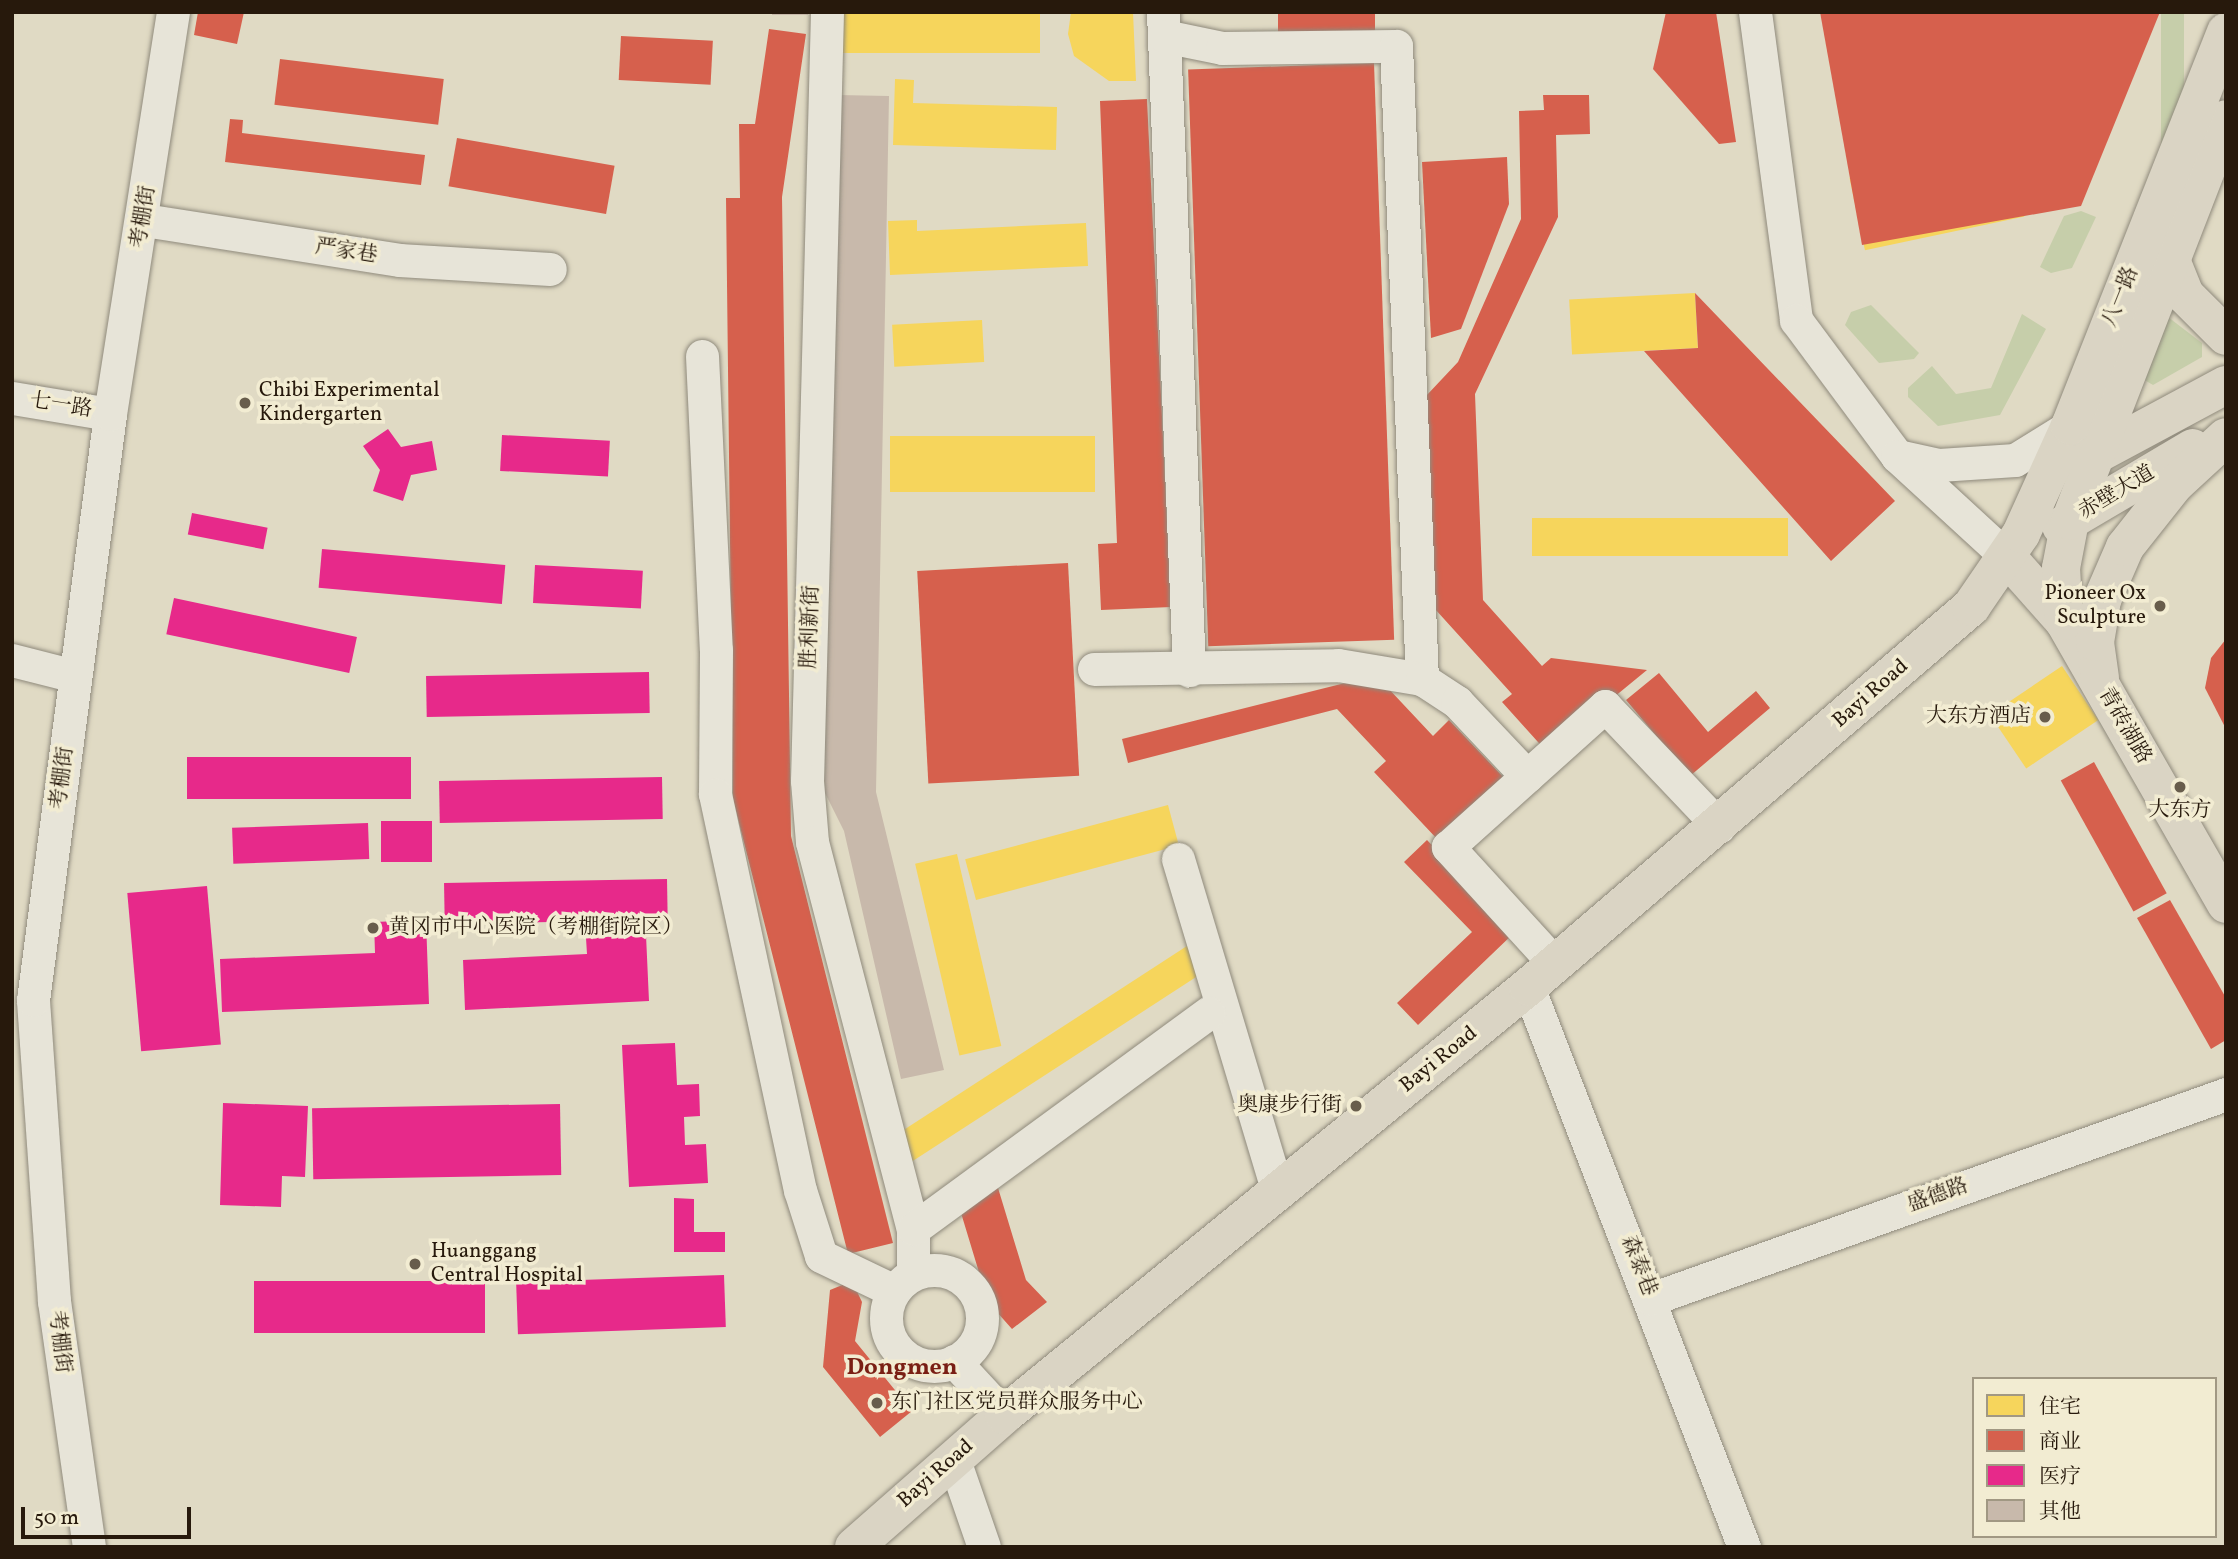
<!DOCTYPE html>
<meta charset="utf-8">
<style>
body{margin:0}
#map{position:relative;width:2238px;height:1559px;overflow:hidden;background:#e0dac4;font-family:Vollkorn,"Noto Serif SC",serif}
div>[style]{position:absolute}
.green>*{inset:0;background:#c6ceaa;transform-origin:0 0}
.homes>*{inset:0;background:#f6d55c;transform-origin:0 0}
.shops>*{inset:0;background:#d6604d;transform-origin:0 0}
.health>*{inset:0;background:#e7298a;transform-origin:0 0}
.building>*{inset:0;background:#c8b9ab;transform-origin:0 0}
.roads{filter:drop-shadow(0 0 2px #8f8a7c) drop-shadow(0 0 2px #8f8a7c)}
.minor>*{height:33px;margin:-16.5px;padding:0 16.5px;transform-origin:16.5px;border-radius:16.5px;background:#e7e4d8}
.minor>.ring{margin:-16.5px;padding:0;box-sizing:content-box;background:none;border:33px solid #e7e4d8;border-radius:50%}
.major>*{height:38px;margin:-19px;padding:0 19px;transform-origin:19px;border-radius:19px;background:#dad4c4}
.dots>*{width:19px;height:19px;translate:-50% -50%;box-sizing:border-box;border:4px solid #f2ecd2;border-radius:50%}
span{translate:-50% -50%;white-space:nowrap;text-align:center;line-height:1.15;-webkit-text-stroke:7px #f2ecd2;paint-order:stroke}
.street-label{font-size:21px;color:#27190c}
.poi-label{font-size:21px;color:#27190c}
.left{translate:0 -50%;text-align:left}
.right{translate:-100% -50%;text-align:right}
.quarter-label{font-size:24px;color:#7a1f14;font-weight:700}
.frame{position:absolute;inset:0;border:14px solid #27190c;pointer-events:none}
.legend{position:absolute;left:1972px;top:1377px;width:245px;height:161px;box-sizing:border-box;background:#f2ecd2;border:2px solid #a19883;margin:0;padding:9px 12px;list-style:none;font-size:21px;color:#27190c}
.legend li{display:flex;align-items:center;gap:14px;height:35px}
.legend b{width:35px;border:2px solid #a19883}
.scale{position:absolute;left:21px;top:1507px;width:170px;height:32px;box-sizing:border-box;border:4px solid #27190c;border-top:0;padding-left:9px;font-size:21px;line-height:24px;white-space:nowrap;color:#27190c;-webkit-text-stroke:5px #f2ecd2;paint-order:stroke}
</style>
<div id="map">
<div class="green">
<div style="left:2161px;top:12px;width:23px;height:165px"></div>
<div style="clip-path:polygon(2081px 211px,2096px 217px,2072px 268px,2051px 273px,2040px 267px,2064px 216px)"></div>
<div style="clip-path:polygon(1871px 305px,1919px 353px,1914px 359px,1879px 363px,1845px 325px,1851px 312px)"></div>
<div style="clip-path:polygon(2022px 314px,2046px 329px,2000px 415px,1938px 426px,1908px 397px,1908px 388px,1932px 366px,1956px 394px,1991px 388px)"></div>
<div style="clip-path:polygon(2168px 317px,2202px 343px,2202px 357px,2153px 385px,2136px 375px)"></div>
</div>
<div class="homes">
<div style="left:838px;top:12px;width:202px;height:41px"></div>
<div style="clip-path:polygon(1071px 12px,1133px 12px,1136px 81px,1109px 81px,1074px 56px,1068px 34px)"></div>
<div style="clip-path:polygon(895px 79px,914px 80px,913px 103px,1057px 107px,1056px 150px,893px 145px)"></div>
<div style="left:2009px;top:144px;width:74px;height:163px;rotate:78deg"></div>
<div style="clip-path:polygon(917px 220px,917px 231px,1086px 223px,1088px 266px,890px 275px,888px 221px)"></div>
<div style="left:1695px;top:293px;width:55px;height:126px;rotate:87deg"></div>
<div style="left:982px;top:320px;width:42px;height:90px;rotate:87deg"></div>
<div style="left:1095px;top:436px;width:56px;height:205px;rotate:90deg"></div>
<div style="left:1532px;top:518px;width:256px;height:38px"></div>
<div style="left:2062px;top:666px;width:65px;height:87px;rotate:56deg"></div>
<div style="left:1168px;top:805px;width:42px;height:210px;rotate:75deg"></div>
<div style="left:957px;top:854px;width:197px;height:43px;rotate:77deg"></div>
<div style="left:1190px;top:944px;width:31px;height:358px;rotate:57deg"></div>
</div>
<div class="shops">
<div style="clip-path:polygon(198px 12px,244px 12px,237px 44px,194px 35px)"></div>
<div style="left:1278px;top:12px;width:97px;height:21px"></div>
<div style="clip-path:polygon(1666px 12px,1716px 12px,1736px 142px,1719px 144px,1653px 69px)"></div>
<div style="clip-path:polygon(1820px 12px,2160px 12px,2081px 206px,1862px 245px)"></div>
<div style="clip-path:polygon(769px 29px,806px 34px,782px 197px,791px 836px,893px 1243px,848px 1254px,733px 799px,726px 198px,740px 198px,739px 124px,755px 124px)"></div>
<div style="left:621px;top:36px;width:92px;height:44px;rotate:3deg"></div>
<div style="left:280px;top:59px;width:165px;height:46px;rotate:7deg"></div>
<div style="left:1374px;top:63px;width:577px;height:186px;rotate:88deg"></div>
<div style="clip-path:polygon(1543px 95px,1589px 95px,1590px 134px,1556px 135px,1558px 217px,1475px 394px,1483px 600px,1542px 666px,1551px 658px,1647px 670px,1547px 752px,1502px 702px,1512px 694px,1435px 609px,1426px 396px,1458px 362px,1521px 219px,1519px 111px,1544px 110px)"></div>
<div style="clip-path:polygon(1147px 99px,1171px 607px,1101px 610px,1098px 544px,1117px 543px,1100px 101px)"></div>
<div style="clip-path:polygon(230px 119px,243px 120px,242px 133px,425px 155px,421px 185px,225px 162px)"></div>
<div style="left:457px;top:138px;width:160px;height:49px;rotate:10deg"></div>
<div style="clip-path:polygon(1507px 157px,1509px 204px,1461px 329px,1431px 338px,1422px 162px)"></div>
<div style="clip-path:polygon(1695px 293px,1895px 501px,1831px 561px,1644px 351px,1698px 348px)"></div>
<div style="left:1068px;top:563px;width:213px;height:151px;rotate:87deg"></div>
<div style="clip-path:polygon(2226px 639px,2226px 729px,2205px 688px,2211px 658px)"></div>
<div style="clip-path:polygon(1659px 673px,1708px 732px,1756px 691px,1770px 708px,1690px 776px,1626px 700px)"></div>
<div style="clip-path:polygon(1369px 677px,1387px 687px,1433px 736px,1449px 720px,1506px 780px,1439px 841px,1374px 772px,1386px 761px,1337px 709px,1128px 763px,1122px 739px)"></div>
<div style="left:2094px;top:762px;width:150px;height:38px;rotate:61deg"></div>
<div style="clip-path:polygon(1427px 840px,1515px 932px,1418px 1025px,1397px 1003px,1472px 932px,1404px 862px)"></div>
<div style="clip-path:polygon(2170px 900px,2226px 998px,2226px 1040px,2211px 1049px,2137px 918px)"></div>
<div style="clip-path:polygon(995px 1178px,1026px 1280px,1047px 1302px,1012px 1329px,988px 1302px,958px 1203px)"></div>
<div style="clip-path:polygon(852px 1281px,862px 1302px,855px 1341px,912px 1411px,880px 1437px,823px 1367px,830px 1290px)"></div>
</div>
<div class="health">
<div style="clip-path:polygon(388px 429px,401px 447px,432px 441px,437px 470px,411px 475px,403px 501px,373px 491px,380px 470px,363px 446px)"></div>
<div style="left:502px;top:435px;width:108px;height:36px;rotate:3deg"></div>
<div style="left:192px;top:513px;width:77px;height:22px;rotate:11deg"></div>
<div style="left:322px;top:549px;width:184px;height:39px;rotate:5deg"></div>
<div style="left:535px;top:565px;width:108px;height:38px;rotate:3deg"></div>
<div style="left:174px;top:598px;width:187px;height:37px;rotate:12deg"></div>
<div style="left:649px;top:672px;width:41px;height:223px;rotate:89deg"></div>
<div style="left:411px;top:757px;width:42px;height:224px;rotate:90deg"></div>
<div style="left:662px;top:777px;width:42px;height:223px;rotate:89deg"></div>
<div style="left:381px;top:821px;width:51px;height:41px"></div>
<div style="left:368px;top:823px;width:36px;height:136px;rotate:88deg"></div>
<div style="left:667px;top:879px;width:41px;height:223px;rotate:89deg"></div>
<div style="left:207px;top:886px;width:159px;height:80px;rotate:85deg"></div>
<div style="clip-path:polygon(426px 920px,429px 1004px,222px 1012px,220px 959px,375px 953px,374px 922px)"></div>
<div style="clip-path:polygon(646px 935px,649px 1001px,465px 1010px,463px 960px,587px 954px,586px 938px)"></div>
<div style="clip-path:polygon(675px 1043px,677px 1085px,699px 1084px,700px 1116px,684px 1117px,685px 1145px,706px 1144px,708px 1183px,629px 1187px,622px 1045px)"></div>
<div style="clip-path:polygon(223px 1103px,308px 1106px,305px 1177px,282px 1176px,281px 1207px,220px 1205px)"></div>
<div style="left:560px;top:1104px;width:71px;height:248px;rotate:89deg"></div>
<div style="clip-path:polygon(674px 1198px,694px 1199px,694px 1232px,725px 1232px,725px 1252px,674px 1252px)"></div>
<div style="left:724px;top:1275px;width:52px;height:208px;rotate:88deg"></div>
<div style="left:485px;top:1281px;width:52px;height:231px;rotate:90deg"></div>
</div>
<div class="building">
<div style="left:772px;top:12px;width:36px;height:3px"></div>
<div style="clip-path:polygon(838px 95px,889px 96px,876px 792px,944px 1070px,901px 1079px,844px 831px,824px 791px)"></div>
</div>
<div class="roads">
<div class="minor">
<div style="left:827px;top:12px;width:769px;rotate:91.49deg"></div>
<div style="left:807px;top:781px;width:61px;rotate:85.3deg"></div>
<div style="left:812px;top:842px;width:400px;rotate:75.4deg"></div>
<div style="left:913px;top:1229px;width:45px;rotate:90deg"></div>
<div style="left:1163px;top:12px;width:659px;rotate:87.74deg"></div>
<div style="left:1755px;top:12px;width:311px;rotate:82.4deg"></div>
<div style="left:1796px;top:320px;width:169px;rotate:53.4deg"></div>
<div style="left:1897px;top:456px;width:151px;rotate:42.6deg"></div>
<div style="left:1164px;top:36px;width:59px;rotate:11.7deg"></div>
<div style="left:1222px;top:48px;width:174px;rotate:-0.7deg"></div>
<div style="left:1396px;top:46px;width:634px;rotate:87.65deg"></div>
<div style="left:144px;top:220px;width:258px;rotate:8.9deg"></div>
<div style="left:399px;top:260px;width:151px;rotate:3.4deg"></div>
<div style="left:702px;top:356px;width:294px;rotate:87.3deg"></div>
<div style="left:716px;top:650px;width:144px;rotate:90.4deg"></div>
<div style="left:715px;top:794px;width:405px;rotate:77.9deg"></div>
<div style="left:800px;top:1190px;width:69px;rotate:72.3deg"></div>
<div style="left:821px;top:1256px;width:81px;rotate:25.6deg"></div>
<div style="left:12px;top:398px;width:99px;rotate:9.3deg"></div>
<div style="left:1897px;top:456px;width:43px;rotate:12.1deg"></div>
<div style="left:1939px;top:465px;width:76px;rotate:-3.8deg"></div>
<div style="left:2015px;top:460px;width:65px;rotate:-31.7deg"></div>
<div style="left:12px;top:660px;width:65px;rotate:14.3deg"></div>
<div style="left:1094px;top:669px;width:244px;rotate:-0.9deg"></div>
<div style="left:1338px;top:665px;width:85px;rotate:9.5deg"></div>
<div style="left:1422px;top:679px;width:42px;rotate:33.3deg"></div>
<div style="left:1457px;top:702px;width:102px;rotate:46.6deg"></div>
<div style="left:1178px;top:859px;width:348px;rotate:73.3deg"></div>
<div style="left:1555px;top:964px;width:159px;rotate:-132.4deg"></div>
<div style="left:1448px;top:847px;width:211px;rotate:-41.9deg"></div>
<div style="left:1605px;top:706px;width:166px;rotate:46.5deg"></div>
<div style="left:1528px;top:987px;width:600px;rotate:68.91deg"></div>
<div style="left:913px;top:1229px;width:366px;rotate:-36.2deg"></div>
<div class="ring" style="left:886px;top:1270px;width:63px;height:63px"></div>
<div style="left:1651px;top:1299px;width:610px;rotate:-19.62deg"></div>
<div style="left:954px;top:1361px;width:74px;rotate:47.2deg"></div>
<div style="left:954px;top:1460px;width:92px;rotate:71deg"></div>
<div style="left:89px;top:1547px;width:248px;rotate:-98.1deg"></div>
<div style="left:54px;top:1301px;width:302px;rotate:-94deg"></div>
<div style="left:33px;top:1000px;width:591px;rotate:-82.51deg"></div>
<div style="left:110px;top:414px;width:407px;rotate:-81.1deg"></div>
</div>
<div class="major">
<div style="left:2169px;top:255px;width:43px;rotate:68.2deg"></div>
<div style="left:2185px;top:295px;width:58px;rotate:45deg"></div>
<div style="left:2086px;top:460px;width:159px;rotate:-28.2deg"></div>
<div style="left:2061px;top:526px;width:153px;rotate:-30.6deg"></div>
<div style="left:2008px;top:558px;width:84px;rotate:48.4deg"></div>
<div style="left:2064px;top:621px;width:326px;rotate:60.2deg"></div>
<div style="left:2064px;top:621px;width:53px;rotate:-93.2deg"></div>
<div style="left:2061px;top:568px;width:48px;rotate:-79.2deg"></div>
<div style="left:2070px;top:521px;width:431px;rotate:-68.8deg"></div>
<div style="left:2100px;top:678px;width:36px;rotate:-98deg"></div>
<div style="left:2095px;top:642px;width:43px;rotate:-80.5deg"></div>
<div style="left:2102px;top:600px;width:58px;rotate:-66.5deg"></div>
<div style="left:2125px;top:547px;width:80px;rotate:-51.6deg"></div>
<div style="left:2175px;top:484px;width:69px;rotate:-42.7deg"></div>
<div style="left:854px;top:1547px;width:200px;rotate:-41.3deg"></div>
<div style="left:1004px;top:1415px;width:677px;rotate:-39.24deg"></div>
<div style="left:1528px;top:987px;width:584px;rotate:-40.62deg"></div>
<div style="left:1971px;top:607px;width:88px;rotate:-55.6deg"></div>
<div style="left:2021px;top:534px;width:119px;rotate:-65.6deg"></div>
<div style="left:2070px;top:426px;width:424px;rotate:-68.4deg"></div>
</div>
</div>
<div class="dots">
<div style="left:245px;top:403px;background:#685d4c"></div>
<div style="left:2160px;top:606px;background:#685d4c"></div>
<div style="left:2045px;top:717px;background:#685d4c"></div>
<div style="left:2180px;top:787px;background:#685d4c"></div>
<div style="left:373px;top:928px;background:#685d4c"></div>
<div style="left:1356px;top:1106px;background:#685d4c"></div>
<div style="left:415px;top:1264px;background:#685d4c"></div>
<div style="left:877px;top:1403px;background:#685d4c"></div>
</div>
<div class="street-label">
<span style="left:144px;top:217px;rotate:-81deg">考棚街</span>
<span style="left:346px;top:252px;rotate:9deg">严家巷</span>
<span style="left:2121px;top:297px;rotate:-68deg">八一路</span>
<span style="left:61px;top:406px;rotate:9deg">七一路</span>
<span style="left:2117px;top:493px;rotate:-31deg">赤壁大道</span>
<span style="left:811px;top:627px;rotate:-88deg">胜利新街</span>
<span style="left:1871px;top:694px;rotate:-41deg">Bayi Road</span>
<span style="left:2124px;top:726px;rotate:60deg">青砖湖路</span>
<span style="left:63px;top:778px;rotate:-83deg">考棚街</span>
<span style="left:1439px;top:1060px;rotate:-39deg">Bayi Road</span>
<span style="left:1938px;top:1196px;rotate:-20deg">盛德路</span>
<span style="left:1638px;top:1266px;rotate:69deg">森泰巷</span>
<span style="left:59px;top:1342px;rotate:83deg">考棚街</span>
<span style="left:936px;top:1474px;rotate:-41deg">Bayi Road</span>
</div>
<div class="poi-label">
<span class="left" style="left:259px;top:403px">Chibi Experimental<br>Kindergarten</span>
<span class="right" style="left:2146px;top:606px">Pioneer Ox<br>Sculpture</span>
<span class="right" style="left:2031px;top:717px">大东方酒店</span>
<span style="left:2180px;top:811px">大东方</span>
<span class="left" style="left:389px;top:928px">黄冈市中心医院（考棚街院区）</span>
<span class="right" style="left:1342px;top:1106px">奥康步行街</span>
<span class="left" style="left:431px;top:1264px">Huanggang<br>Central Hospital</span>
<span class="left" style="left:891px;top:1403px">东门社区党员群众服务中心</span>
</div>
<div class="quarter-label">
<span style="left:902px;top:1369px">Dongmen</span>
</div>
<div class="frame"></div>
<ul class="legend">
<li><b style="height:19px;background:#f6d55c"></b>住宅</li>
<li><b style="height:19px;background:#d6604d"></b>商业</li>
<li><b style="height:19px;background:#e7298a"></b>医疗</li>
<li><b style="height:19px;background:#c8b9ab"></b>其他</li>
</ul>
<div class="scale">50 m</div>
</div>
